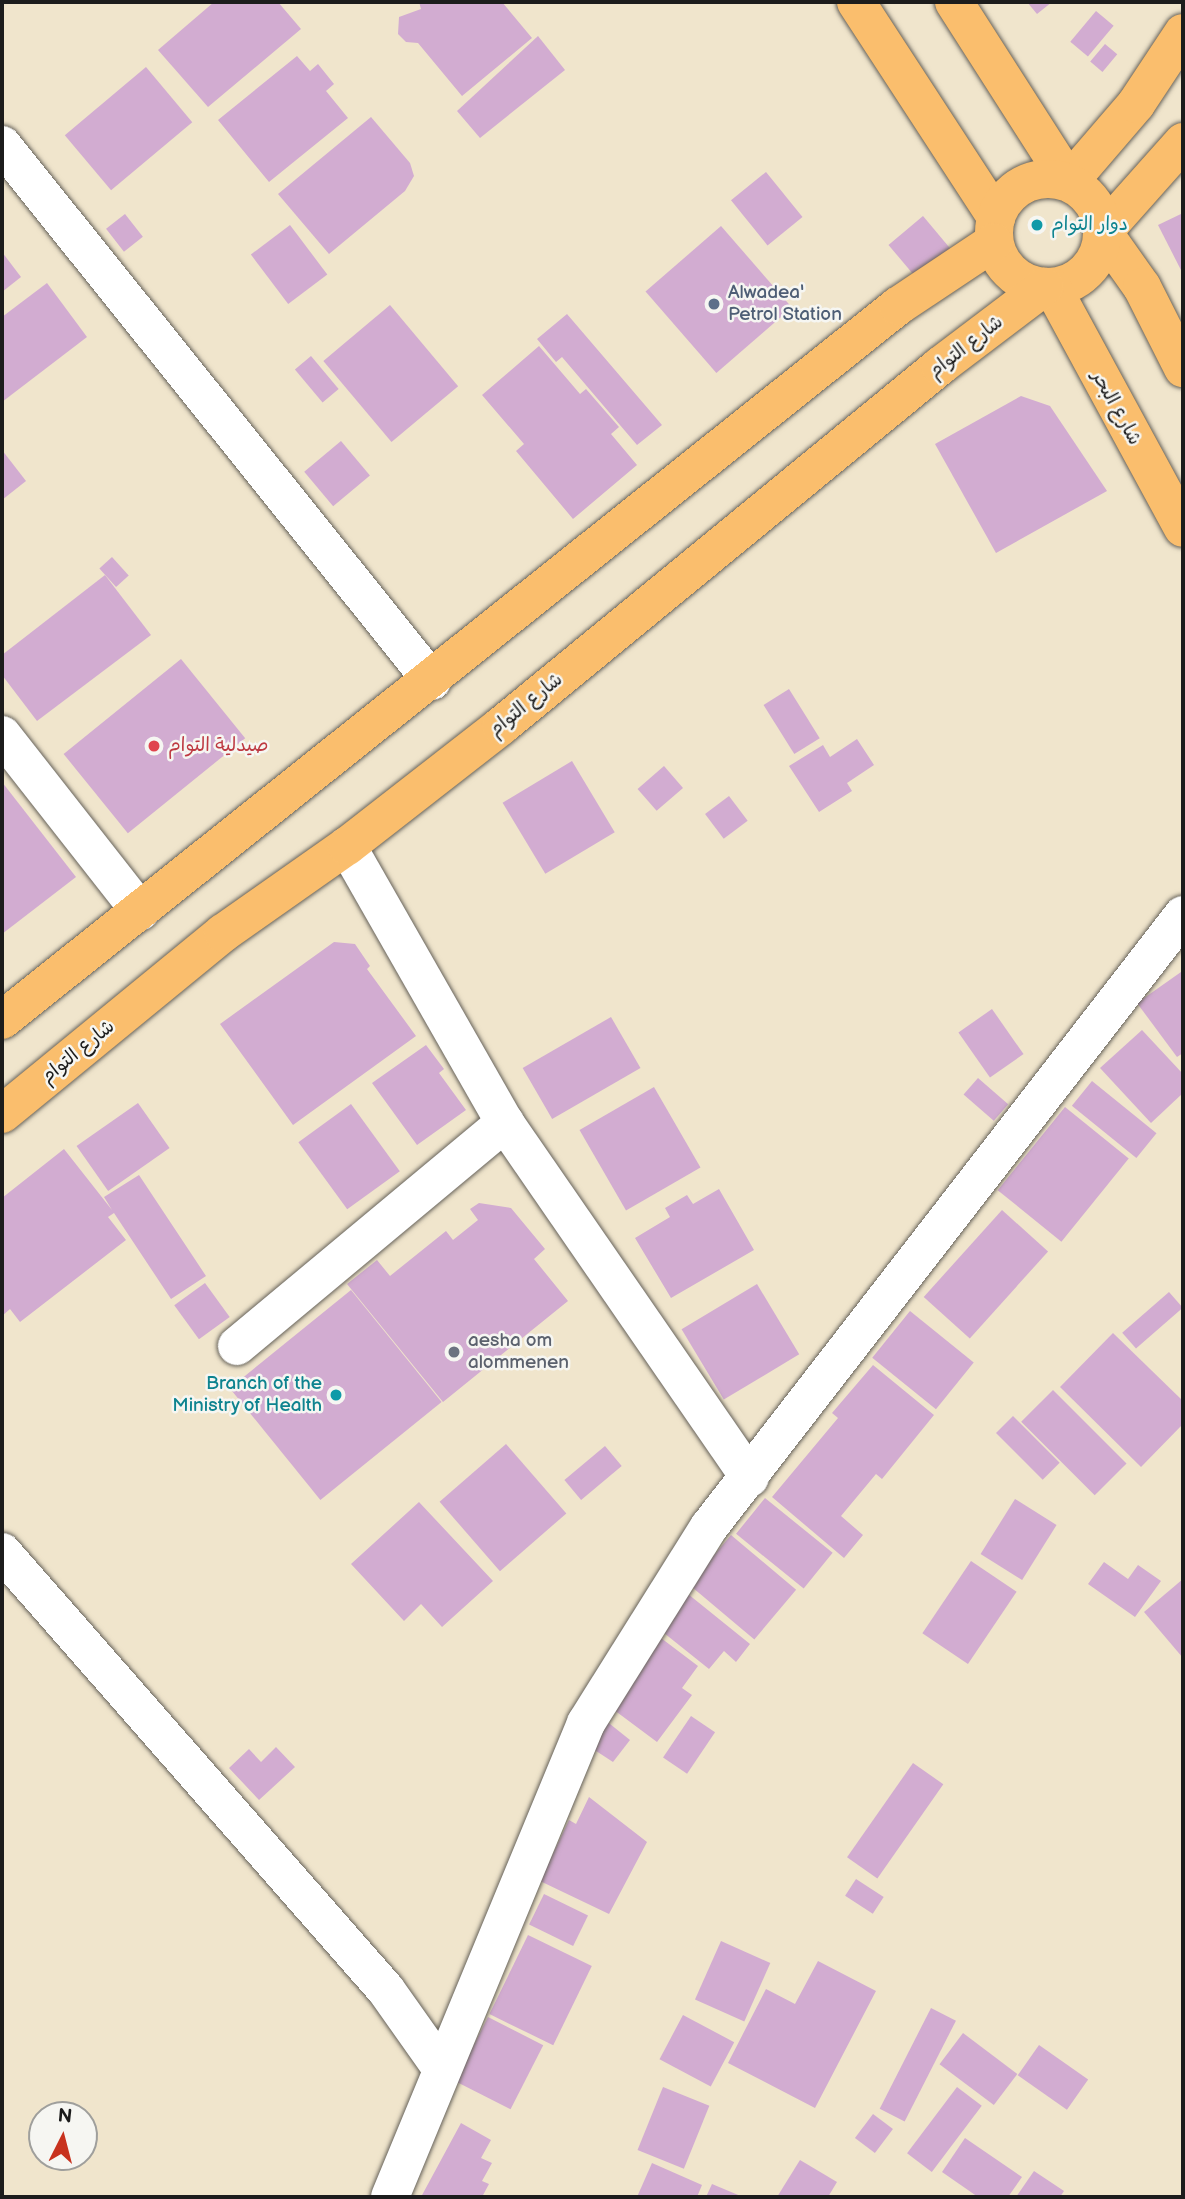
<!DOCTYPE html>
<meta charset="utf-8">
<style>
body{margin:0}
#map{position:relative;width:1185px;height:2199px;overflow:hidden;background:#f0e5cc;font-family:"Balsamiq Sans","Playpen Sans Arabic",sans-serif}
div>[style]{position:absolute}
.building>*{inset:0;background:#d2acd1;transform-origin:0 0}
.roads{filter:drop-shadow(0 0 2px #66625a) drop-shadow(0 0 2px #66625a)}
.minor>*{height:38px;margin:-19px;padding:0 19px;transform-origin:19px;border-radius:19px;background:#fff}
.major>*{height:38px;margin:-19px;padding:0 19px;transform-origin:19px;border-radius:19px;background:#fabe6d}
.major>.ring{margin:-19px;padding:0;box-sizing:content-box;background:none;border:38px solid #fabe6d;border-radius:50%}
.dots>*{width:19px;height:19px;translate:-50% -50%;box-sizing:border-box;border:4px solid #f6f6f2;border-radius:50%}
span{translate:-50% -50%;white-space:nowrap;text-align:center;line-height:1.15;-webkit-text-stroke:5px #f6f6f2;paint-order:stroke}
.culture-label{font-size:19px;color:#0d838f}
.left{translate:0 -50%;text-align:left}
.right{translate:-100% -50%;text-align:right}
.service-label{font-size:19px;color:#4e5e75}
.street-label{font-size:19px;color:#1c1c1c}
.health-label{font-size:19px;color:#be3a42}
.worship-label{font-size:19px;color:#5b616d}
.frame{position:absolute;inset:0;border:4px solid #1c1c1c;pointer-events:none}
.north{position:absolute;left:28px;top:2101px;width:70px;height:70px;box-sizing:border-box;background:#f6f6f2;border:2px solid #9f9f9c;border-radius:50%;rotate:6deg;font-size:19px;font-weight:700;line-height:28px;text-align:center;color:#1c1c1c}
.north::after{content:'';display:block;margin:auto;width:24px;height:32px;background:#c8321e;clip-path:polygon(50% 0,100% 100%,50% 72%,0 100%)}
</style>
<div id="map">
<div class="building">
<div style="clip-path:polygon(214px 2px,278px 2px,301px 29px,208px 107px,158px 50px)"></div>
<div style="clip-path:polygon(419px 2px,502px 2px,532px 38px,462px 96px,418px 43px,406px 42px,398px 34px,399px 17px,421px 9px)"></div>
<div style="clip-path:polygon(1027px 2px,1052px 2px,1037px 14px)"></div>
<div style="left:1096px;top:11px;width:23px;height:40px;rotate:40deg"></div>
<div style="clip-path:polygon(538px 36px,565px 70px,480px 138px,457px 111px)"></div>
<div style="left:1105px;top:44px;width:16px;height:23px;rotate:40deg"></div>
<div style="clip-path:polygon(297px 56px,310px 71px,318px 64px,334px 84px,326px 91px,348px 118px,269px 182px,218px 120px)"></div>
<div style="left:146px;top:67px;width:72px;height:106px;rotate:50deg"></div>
<div style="clip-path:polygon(371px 117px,410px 163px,414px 176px,405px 191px,329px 254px,278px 194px)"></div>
<div style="left:766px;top:172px;width:58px;height:45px;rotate:51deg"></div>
<div style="clip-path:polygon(1183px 213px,1183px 274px,1158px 225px)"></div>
<div style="left:125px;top:214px;width:29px;height:24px;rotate:52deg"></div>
<div style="left:923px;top:216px;width:43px;height:45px;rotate:50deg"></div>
<div style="left:290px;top:225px;width:62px;height:49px;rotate:53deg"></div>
<div style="left:721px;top:226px;width:108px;height:100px;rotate:49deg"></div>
<div style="clip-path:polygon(2px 252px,21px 277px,2px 292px)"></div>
<div style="clip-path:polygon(47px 283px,87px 337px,2px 402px,2px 317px)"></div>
<div style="left:390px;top:305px;width:106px;height:87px;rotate:50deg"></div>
<div style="clip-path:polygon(567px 314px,662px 425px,637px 445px,562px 357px,556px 362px,537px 339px)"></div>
<div style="clip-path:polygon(539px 346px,580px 394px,586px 389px,619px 427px,611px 434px,637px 465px,573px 519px,516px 451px,524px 444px,482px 395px)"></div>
<div style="left:311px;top:356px;width:43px;height:21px;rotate:50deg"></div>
<div style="clip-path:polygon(1021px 396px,1050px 406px,1107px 491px,996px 553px,935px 444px)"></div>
<div style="left:341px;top:441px;width:45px;height:48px;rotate:50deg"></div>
<div style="clip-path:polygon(2px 450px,26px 481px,2px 500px)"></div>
<div style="left:112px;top:557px;width:25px;height:17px;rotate:48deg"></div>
<div style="clip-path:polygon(105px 575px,151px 635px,37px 721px,2px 675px,2px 655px)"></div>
<div style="left:181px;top:659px;width:102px;height:151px;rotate:51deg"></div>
<div style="left:789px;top:689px;width:58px;height:30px;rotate:58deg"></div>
<div style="clip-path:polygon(857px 739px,874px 765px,847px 783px,852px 791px,819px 812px,789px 766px,823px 745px,830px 757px)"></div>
<div style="left:572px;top:761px;width:83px;height:81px;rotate:59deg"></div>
<div style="left:664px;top:766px;width:29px;height:35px;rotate:49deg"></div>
<div style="clip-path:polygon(2px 782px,76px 877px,2px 934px)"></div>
<div style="left:729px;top:796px;width:31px;height:30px;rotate:53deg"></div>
<div style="clip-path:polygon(334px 942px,355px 944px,370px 966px,367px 969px,416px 1036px,293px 1125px,220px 1024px)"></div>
<div style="clip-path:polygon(1181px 972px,1183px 1053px,1177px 1057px,1137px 1003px)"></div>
<div style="left:992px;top:1009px;width:55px;height:41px;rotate:55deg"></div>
<div style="left:611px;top:1017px;width:59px;height:102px;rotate:60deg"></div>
<div style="clip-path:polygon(1142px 1030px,1183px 1074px,1183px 1093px,1151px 1123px,1100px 1068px)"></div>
<div style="clip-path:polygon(426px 1045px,444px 1069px,439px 1073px,466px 1110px,417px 1145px,372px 1083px)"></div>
<div style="left:978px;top:1078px;width:40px;height:22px;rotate:41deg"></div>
<div style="left:1092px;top:1081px;width:83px;height:32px;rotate:39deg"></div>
<div style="left:654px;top:1087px;width:93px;height:86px;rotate:60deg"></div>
<div style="left:138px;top:1103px;width:55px;height:75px;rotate:55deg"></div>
<div style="left:351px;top:1104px;width:83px;height:65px;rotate:54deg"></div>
<div style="left:1065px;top:1107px;width:82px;height:107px;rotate:39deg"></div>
<div style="clip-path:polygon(64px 1149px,112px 1210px,104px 1197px,139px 1175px,206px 1276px,171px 1299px,114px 1213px,108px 1217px,126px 1240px,20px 1322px,10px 1309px,2px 1316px,2px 1198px)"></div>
<div style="clip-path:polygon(719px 1189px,754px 1250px,671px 1298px,635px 1238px,670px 1217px,665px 1208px,687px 1195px,693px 1204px)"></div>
<div style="clip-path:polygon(479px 1203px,511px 1208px,545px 1249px,534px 1259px,568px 1301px,443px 1402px,347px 1284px,377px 1260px,390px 1276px,446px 1231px,453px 1240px,478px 1220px,470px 1209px)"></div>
<div style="left:1002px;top:1210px;width:62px;height:117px;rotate:42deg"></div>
<div style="left:205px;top:1283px;width:42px;height:38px;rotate:54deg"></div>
<div style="left:757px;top:1284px;width:82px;height:88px;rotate:59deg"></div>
<div style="left:351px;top:1290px;width:144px;height:156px;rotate:51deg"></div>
<div style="left:1169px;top:1292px;width:21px;height:62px;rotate:49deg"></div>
<div style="left:910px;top:1311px;width:82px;height:60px;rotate:39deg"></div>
<div style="clip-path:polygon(1113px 1333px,1183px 1401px,1183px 1424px,1141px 1467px,1060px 1387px)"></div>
<div style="clip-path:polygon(873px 1365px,934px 1415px,882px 1479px,876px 1474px,841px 1516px,863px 1535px,844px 1558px,772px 1497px,838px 1418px,832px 1413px)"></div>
<div style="left:1053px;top:1390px;width:104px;height:45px;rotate:45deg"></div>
<div style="left:1013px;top:1416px;width:66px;height:24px;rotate:45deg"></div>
<div style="left:506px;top:1444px;width:92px;height:88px;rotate:49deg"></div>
<div style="left:605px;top:1446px;width:26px;height:53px;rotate:50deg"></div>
<div style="left:765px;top:1498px;width:87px;height:46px;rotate:39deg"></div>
<div style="left:1015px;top:1499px;width:49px;height:65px;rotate:32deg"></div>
<div style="clip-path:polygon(419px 1502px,493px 1581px,442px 1627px,421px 1604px,404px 1621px,351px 1564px)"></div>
<div style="left:731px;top:1535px;width:85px;height:65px;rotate:40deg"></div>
<div style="left:971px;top:1561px;width:55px;height:87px;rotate:34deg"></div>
<div style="clip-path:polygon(1104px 1562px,1128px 1579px,1138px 1565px,1161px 1581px,1135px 1617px,1088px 1584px)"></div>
<div style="clip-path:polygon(1183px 1579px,1183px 1658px,1144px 1612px)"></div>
<div style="clip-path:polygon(688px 1594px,750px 1644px,736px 1662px,724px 1651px,709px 1669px,659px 1629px)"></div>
<div style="clip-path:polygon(657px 1635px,698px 1666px,682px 1688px,692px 1695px,657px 1742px,606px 1704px)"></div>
<div style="clip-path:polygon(600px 1716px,630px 1740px,613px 1762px,593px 1749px)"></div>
<div style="left:691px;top:1716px;width:29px;height:50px;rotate:34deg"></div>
<div style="clip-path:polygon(276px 1747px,295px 1767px,259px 1800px,229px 1768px,249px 1749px,261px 1762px)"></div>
<div style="left:913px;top:1763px;width:37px;height:115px;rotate:35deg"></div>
<div style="clip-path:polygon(589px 1797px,647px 1842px,609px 1914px,540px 1881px,569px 1820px,576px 1824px)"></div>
<div style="left:856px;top:1879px;width:33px;height:20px;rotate:33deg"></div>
<div style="left:544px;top:1894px;width:49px;height:34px;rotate:26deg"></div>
<div style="left:528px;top:1935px;width:71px;height:88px;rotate:26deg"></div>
<div style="left:721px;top:1941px;width:54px;height:64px;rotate:24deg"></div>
<div style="clip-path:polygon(818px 1961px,876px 1991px,815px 2108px,728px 2063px,766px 1989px,795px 2004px)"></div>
<div style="left:931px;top:2008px;width:28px;height:113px;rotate:27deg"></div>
<div style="left:683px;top:2015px;width:58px;height:50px;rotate:28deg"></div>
<div style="left:488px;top:2017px;width:62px;height:72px;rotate:27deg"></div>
<div style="left:963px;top:2033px;width:68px;height:39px;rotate:37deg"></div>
<div style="left:1039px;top:2045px;width:60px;height:37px;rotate:35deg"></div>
<div style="left:663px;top:2087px;width:50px;height:68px;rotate:22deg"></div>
<div style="left:957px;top:2087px;width:31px;height:83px;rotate:37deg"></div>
<div style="left:873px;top:2114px;width:25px;height:30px;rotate:37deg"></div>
<div style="clip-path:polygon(461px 2123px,491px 2140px,481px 2158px,492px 2163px,482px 2181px,489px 2184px,482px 2197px,421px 2197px)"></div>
<div style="clip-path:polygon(965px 2138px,1022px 2177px,1008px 2197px,978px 2197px,942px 2172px)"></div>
<div style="clip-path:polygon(800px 2160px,837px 2182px,828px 2197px,777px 2197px)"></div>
<div style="clip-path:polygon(652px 2163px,702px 2185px,697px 2197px,637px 2197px)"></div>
<div style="clip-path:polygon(1034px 2171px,1064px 2191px,1060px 2197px,1016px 2197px)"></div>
<div style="clip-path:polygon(712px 2184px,743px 2197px,706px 2197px)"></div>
</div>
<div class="roads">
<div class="minor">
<div style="left:2px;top:145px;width:687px;rotate:51.26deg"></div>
<div style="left:2px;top:735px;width:224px;rotate:51.9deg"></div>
<div style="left:347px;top:846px;width:319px;rotate:60.3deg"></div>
<div style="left:505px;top:1123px;width:431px;rotate:55.4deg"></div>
<div style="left:237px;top:1346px;width:349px;rotate:-39.8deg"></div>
<div style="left:2px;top:1552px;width:582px;rotate:48.76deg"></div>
<div style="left:386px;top:1990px;width:97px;rotate:54.7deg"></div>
<div style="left:390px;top:2197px;width:513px;rotate:-67.53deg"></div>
<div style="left:586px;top:1723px;width:231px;rotate:-57.9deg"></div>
<div style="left:709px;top:1527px;width:774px;rotate:-52.24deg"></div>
</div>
<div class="major">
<div style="left:856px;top:2px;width:257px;rotate:56.9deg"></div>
<div style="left:954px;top:2px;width:214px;rotate:57.4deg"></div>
<div style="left:1069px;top:182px;width:103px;rotate:-49.3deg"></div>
<div style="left:1136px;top:104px;width:85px;rotate:-56.5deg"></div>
<div style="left:1183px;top:142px;width:120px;rotate:131.6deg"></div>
<div style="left:1103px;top:232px;width:67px;rotate:54.7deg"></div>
<div style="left:1142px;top:287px;width:91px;rotate:63.2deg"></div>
<div class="ring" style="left:994px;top:179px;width:70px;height:70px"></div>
<div style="left:1052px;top:287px;width:274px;rotate:61.5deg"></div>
<div style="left:2px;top:1020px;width:1146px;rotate:-38.55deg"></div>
<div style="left:898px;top:306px;width:115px;rotate:-33.7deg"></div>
<div style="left:2px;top:1114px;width:286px;rotate:-39.3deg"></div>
<div style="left:223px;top:933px;width:151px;rotate:-35.1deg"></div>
<div style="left:347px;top:846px;width:195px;rotate:-37.9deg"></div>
<div style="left:501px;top:726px;width:568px;rotate:-39.35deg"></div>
<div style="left:940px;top:366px;width:131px;rotate:-37.2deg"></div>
</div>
</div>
<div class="dots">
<div style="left:1037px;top:225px;background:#0f9aa8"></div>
<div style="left:714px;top:304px;background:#5c6f8a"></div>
<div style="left:154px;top:746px;background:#e0444e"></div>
<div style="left:454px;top:1352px;background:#6b7280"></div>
<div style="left:336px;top:1395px;background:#0f9aa8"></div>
</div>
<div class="culture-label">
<span class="left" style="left:1051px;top:225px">دوار التوام</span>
<span class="right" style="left:322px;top:1395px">Branch of the<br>Ministry of Health</span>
</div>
<div class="service-label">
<span class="left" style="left:728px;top:304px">Alwadea'<br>Petrol Station</span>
</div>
<div class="street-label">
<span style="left:966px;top:347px;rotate:-38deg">شارع التوام</span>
<span style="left:1116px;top:408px;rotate:61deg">شارع البحر</span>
<span style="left:526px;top:705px;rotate:-39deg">شارع التوام</span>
<span style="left:78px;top:1052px;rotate:-39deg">شارع التوام</span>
</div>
<div class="health-label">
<span class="left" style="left:168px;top:746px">صيدلية التوام</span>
</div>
<div class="worship-label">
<span class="left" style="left:468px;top:1352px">aesha om<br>alommenen</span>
</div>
<div class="frame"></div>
<div class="north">N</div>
</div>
